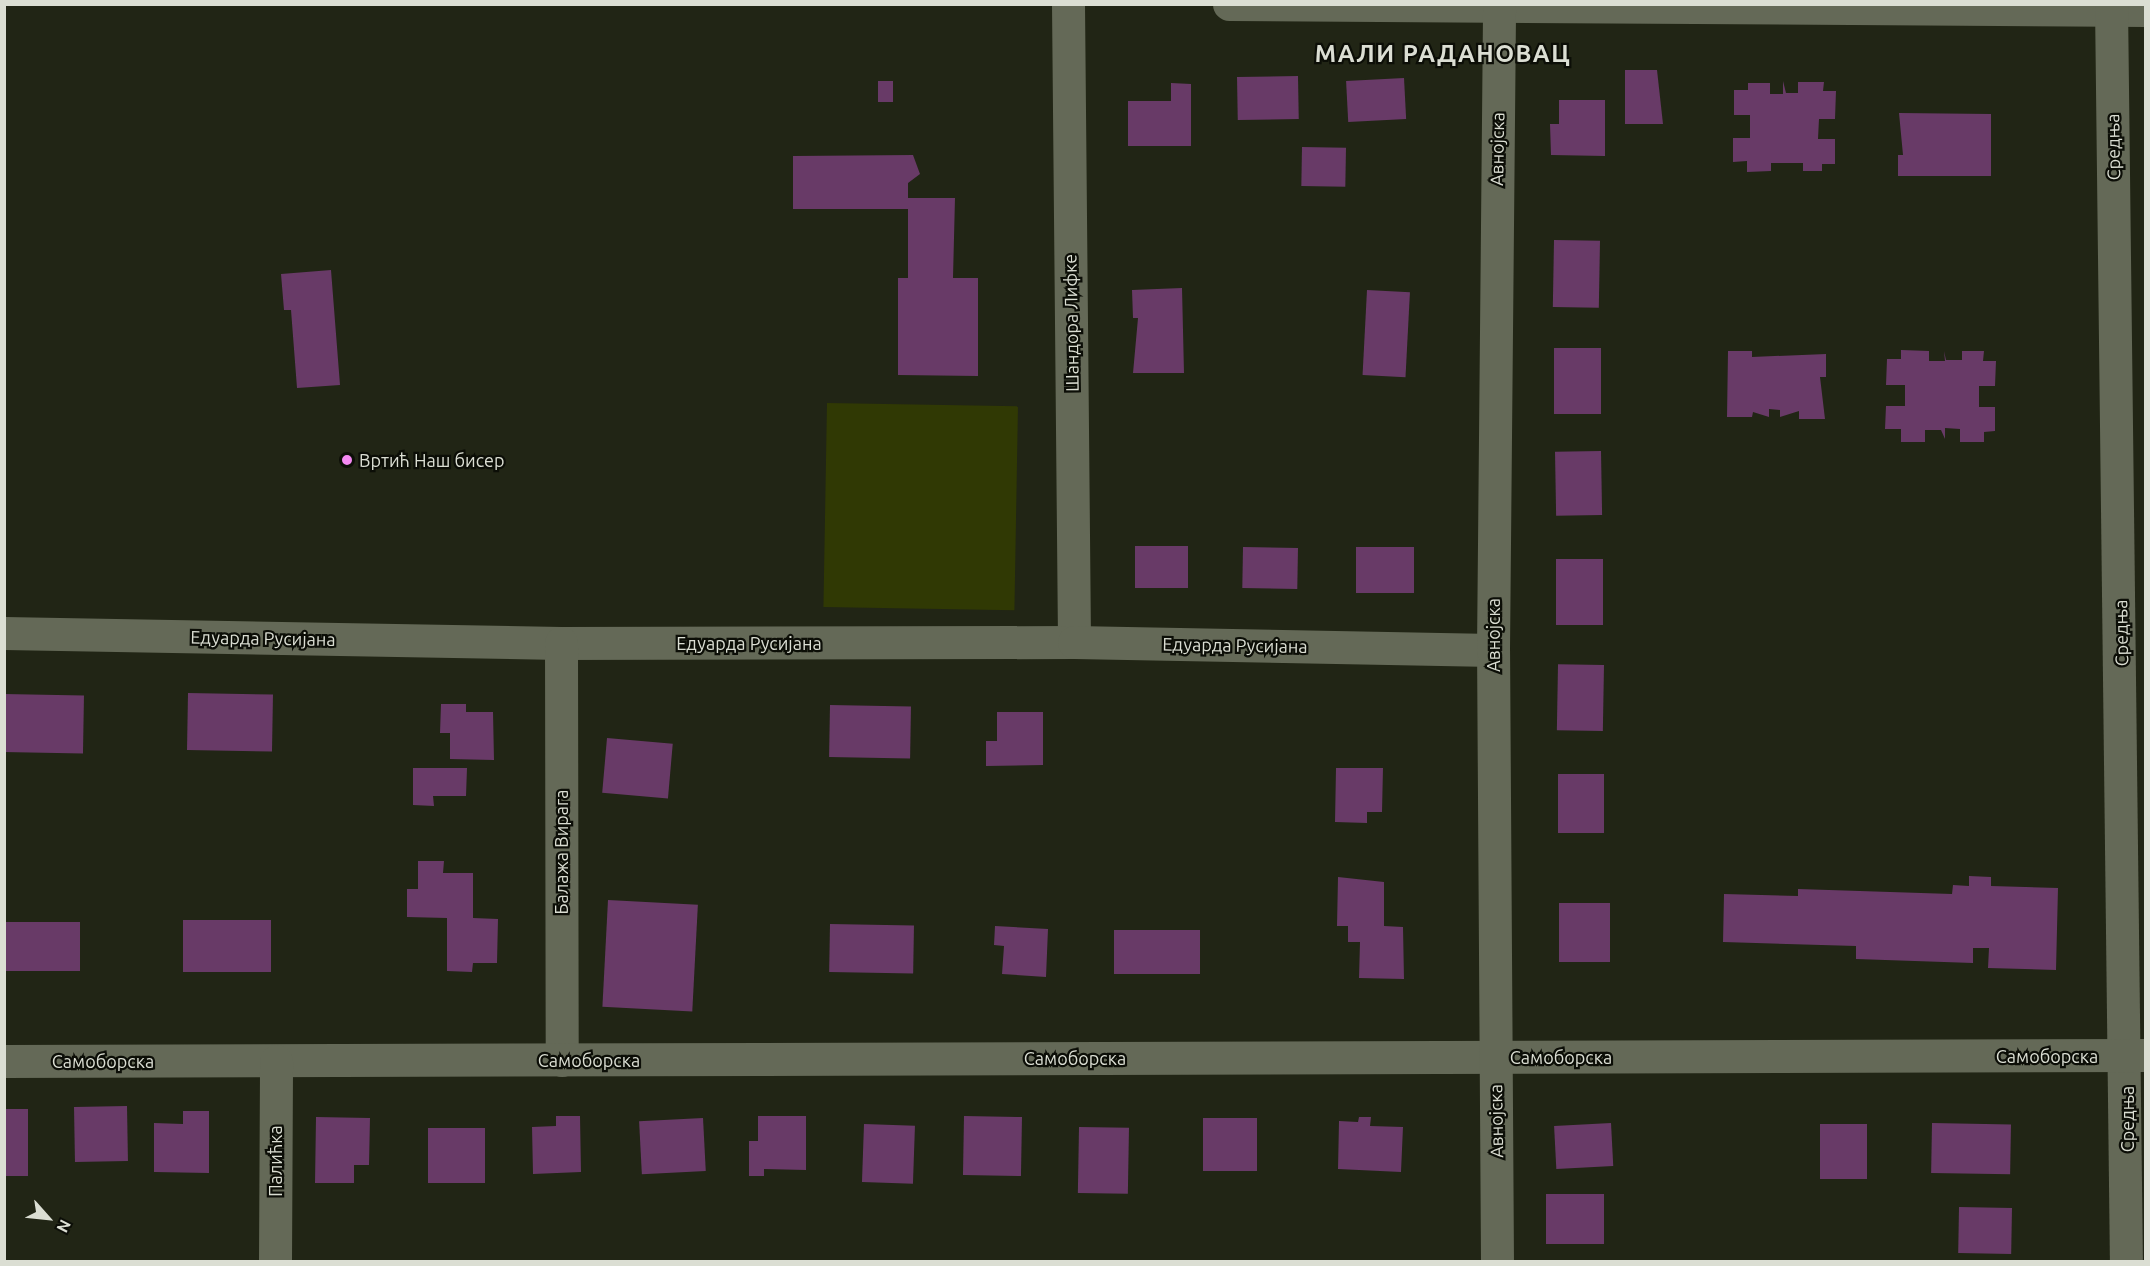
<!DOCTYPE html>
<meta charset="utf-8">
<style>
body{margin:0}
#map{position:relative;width:2150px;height:1266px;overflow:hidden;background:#212515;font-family:Ubuntu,sans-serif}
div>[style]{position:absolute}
.green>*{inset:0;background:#303904;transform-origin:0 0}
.building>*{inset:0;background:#683a67;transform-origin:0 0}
.minor>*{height:33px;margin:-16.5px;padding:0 16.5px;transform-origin:16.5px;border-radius:16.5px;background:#646957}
.dots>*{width:16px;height:16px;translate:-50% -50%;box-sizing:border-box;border:3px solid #0c0e07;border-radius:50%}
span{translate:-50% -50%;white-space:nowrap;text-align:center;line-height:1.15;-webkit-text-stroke:4.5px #0c0e07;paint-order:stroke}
.street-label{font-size:18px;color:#dbded3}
.poi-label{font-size:18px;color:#dbded3}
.left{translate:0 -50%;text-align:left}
.district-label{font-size:24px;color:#dbded3;font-weight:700;letter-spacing:1.5px}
.frame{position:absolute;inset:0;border:6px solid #dbded3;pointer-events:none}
.north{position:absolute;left:18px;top:1188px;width:60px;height:60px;-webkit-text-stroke:4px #0c0e07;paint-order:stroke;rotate:117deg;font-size:16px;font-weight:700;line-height:24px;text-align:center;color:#dbded3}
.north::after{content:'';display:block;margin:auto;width:21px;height:27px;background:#dbded3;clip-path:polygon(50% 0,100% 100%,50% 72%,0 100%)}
</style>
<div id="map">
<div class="green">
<div style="left:827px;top:403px;width:191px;height:204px;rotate:1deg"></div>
</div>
<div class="building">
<div style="clip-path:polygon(1625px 70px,1657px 70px,1663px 124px,1625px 124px)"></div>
<div style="left:1298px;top:76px;width:43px;height:61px;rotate:89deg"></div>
<div style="left:1404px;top:78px;width:41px;height:58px;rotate:87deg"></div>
<div style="left:878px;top:81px;width:15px;height:21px"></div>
<div style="clip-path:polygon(1783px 81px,1786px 93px,1798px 93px,1798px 82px,1824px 82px,1823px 91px,1836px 91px,1835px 119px,1819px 119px,1818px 139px,1835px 139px,1835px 164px,1822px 164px,1822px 171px,1803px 171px,1803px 163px,1771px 163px,1771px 171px,1747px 172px,1747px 161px,1733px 162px,1733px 138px,1750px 138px,1750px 115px,1734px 115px,1734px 90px,1748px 90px,1748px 83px,1770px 83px,1770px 94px,1783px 94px)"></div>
<div style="clip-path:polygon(1171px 83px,1191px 84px,1191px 146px,1128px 146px,1128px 101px,1171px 101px)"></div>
<div style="clip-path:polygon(1559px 100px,1605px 100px,1605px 156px,1551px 155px,1550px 124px,1559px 124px)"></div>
<div style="clip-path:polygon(1899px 113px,1991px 114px,1991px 176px,1898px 176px,1898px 155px,1903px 155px)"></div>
<div style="left:1302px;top:147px;width:44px;height:39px;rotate:1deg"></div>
<div style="clip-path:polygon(913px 155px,920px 174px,908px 183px,908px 198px,955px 198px,953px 278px,978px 278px,978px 376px,898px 375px,898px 278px,908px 278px,908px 209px,793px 209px,793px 156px)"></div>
<div style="left:1554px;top:240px;width:46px;height:67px;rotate:1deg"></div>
<div style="clip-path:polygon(331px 270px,340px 385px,297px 388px,291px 310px,284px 310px,281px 274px)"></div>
<div style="clip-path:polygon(1182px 288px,1184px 373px,1133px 373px,1138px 318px,1133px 318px,1132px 290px)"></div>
<div style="left:1367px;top:290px;width:43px;height:85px;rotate:3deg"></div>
<div style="left:1554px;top:348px;width:47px;height:66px"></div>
<div style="clip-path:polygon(1901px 350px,1929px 351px,1929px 361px,1945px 361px,1944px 351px,1946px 360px,1962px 360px,1962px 351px,1984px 351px,1983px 361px,1996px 361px,1995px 386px,1979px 386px,1979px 407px,1995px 407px,1995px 431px,1984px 432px,1984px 442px,1960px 442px,1960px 429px,1945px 428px,1945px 439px,1941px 430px,1925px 430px,1925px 442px,1901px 442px,1901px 429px,1885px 429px,1886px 406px,1905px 406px,1905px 385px,1886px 385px,1887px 359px,1901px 359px)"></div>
<div style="clip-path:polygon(1728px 351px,1752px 351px,1752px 357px,1826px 354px,1826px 377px,1820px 377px,1825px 419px,1799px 419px,1799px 411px,1780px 417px,1780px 410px,1769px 409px,1769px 417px,1753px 412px,1752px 417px,1727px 417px)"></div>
<div style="left:1601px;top:451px;width:64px;height:46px;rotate:89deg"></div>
<div style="left:1135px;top:546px;width:53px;height:42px"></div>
<div style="left:1243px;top:547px;width:55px;height:41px;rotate:1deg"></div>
<div style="left:1356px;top:547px;width:58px;height:46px"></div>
<div style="left:1603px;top:559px;width:66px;height:47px;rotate:90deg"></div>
<div style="left:1604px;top:665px;width:66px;height:46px;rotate:91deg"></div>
<div style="left:188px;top:693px;width:85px;height:57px;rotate:1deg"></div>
<div style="left:4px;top:694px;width:80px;height:58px;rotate:1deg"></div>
<div style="clip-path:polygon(441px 704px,466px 704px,466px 712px,493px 712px,494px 760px,450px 759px,450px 733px,440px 733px)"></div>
<div style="left:830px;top:705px;width:81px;height:52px;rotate:1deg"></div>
<div style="clip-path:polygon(997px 712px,1043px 712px,1043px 765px,986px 766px,986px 741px,997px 741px)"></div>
<div style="left:607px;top:738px;width:66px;height:55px;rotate:5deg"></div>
<div style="clip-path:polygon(413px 768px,467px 768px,466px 796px,433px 796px,434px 806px,413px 805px)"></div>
<div style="clip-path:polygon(1336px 768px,1383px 768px,1382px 812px,1367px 812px,1367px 823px,1335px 822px)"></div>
<div style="left:1558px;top:774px;width:46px;height:59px"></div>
<div style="clip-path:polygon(418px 861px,444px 861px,443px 873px,473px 873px,473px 918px,498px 919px,497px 963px,473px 963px,472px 972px,447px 971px,447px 918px,407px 917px,407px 889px,418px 889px)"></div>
<div style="clip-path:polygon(1969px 876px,1991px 877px,1991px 886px,2058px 888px,2056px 970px,1988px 968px,1989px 948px,1973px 948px,1973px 963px,1856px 959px,1856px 946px,1723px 942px,1724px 894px,1798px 896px,1798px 889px,1952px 894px,1953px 885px,1969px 886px)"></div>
<div style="clip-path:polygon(1338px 877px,1384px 882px,1384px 926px,1403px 927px,1404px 979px,1359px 978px,1360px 942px,1348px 942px,1348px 926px,1337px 926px)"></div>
<div style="left:608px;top:900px;width:90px;height:107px;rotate:3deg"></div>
<div style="left:1559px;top:903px;width:51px;height:59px"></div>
<div style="left:271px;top:920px;width:52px;height:88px;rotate:90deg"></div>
<div style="left:80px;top:922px;width:49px;height:76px;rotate:90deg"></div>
<div style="left:830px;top:924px;width:84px;height:48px;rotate:1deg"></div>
<div style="clip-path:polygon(995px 926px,1048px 929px,1046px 977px,1002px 974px,1004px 946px,994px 945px)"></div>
<div style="left:1200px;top:930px;width:44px;height:86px;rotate:90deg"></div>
<div style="left:127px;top:1106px;width:55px;height:53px;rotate:89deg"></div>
<div style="left:4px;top:1109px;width:24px;height:67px"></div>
<div style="clip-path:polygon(183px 1111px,209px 1111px,209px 1173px,154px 1172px,154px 1123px,183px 1124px)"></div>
<div style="clip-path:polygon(556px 1116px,580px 1116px,581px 1172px,533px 1174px,532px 1127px,556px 1126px)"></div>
<div style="clip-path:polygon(758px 1116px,806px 1116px,806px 1170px,764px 1169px,764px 1176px,749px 1176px,749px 1141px,758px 1141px)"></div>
<div style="left:964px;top:1116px;width:58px;height:59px;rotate:1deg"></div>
<div style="clip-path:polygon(316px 1117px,370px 1118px,369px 1165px,354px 1165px,354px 1183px,315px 1183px)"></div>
<div style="clip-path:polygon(1359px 1117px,1371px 1117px,1370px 1126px,1403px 1127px,1401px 1172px,1338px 1169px,1339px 1121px,1358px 1122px)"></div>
<div style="left:703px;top:1118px;width:53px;height:64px;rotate:87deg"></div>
<div style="left:1203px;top:1118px;width:54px;height:53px"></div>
<div style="left:1611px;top:1123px;width:43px;height:57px;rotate:87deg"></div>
<div style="left:1932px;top:1123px;width:79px;height:50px;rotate:1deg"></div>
<div style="left:864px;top:1124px;width:51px;height:58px;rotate:2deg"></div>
<div style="left:1867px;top:1124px;width:55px;height:47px;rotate:90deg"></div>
<div style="left:1079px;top:1127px;width:50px;height:66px;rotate:1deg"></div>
<div style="left:428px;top:1128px;width:57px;height:55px"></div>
<div style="left:1604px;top:1194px;width:50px;height:58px;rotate:90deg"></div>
<div style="left:1959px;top:1207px;width:53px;height:46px;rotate:1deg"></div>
</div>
<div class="minor">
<div style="left:1068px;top:4px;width:638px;rotate:89.46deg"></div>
<div style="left:1229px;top:4px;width:917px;rotate:0.37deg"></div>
<div style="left:2111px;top:4px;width:1258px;rotate:89.32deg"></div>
<div style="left:4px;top:633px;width:557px;rotate:1.03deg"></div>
<div style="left:561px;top:643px;width:513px;rotate:-0.11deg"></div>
<div style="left:1074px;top:642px;width:419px;rotate:1.1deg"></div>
<div style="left:561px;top:643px;width:417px;rotate:89.9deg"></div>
<div style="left:4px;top:1061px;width:2142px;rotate:-0.16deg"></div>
<div style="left:275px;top:1262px;width:201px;rotate:-89.7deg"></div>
<div style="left:1497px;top:1262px;width:612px;rotate:-90.37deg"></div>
<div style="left:1493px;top:650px;width:641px;rotate:-89.46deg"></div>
</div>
<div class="dots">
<div style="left:347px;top:460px;background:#f489f1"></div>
</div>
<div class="street-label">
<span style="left:2113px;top:147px;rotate:-91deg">Средња</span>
<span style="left:1497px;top:149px;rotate:-89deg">Авнојска</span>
<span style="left:1071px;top:323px;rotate:-91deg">Шандора Лифке</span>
<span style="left:2121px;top:633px;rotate:-91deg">Средња</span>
<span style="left:1493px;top:635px;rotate:-90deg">Авнојска</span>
<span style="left:263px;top:638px;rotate:1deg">Едуарда Русијана</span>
<span style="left:749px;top:643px">Едуарда Русијана</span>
<span style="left:1235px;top:645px;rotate:1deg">Едуарда Русијана</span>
<span style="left:561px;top:852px;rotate:-90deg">Балажа Вирага</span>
<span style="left:2047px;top:1056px">Самоборска</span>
<span style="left:1561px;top:1057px">Самоборска</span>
<span style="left:1075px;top:1058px">Самоборска</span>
<span style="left:589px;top:1060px">Самоборска</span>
<span style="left:103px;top:1061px">Самоборска</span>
<span style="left:2127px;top:1119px;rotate:-90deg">Средња</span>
<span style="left:1496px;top:1121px;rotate:-91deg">Авнојска</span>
<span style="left:275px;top:1161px;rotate:-90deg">Палићка</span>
</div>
<div class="poi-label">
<span class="left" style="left:359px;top:460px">Вртић Наш бисер</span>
</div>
<div class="district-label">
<span style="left:1443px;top:54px">МАЛИ РАДАНОВАЦ</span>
</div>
<div class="frame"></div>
<div class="north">N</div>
</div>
